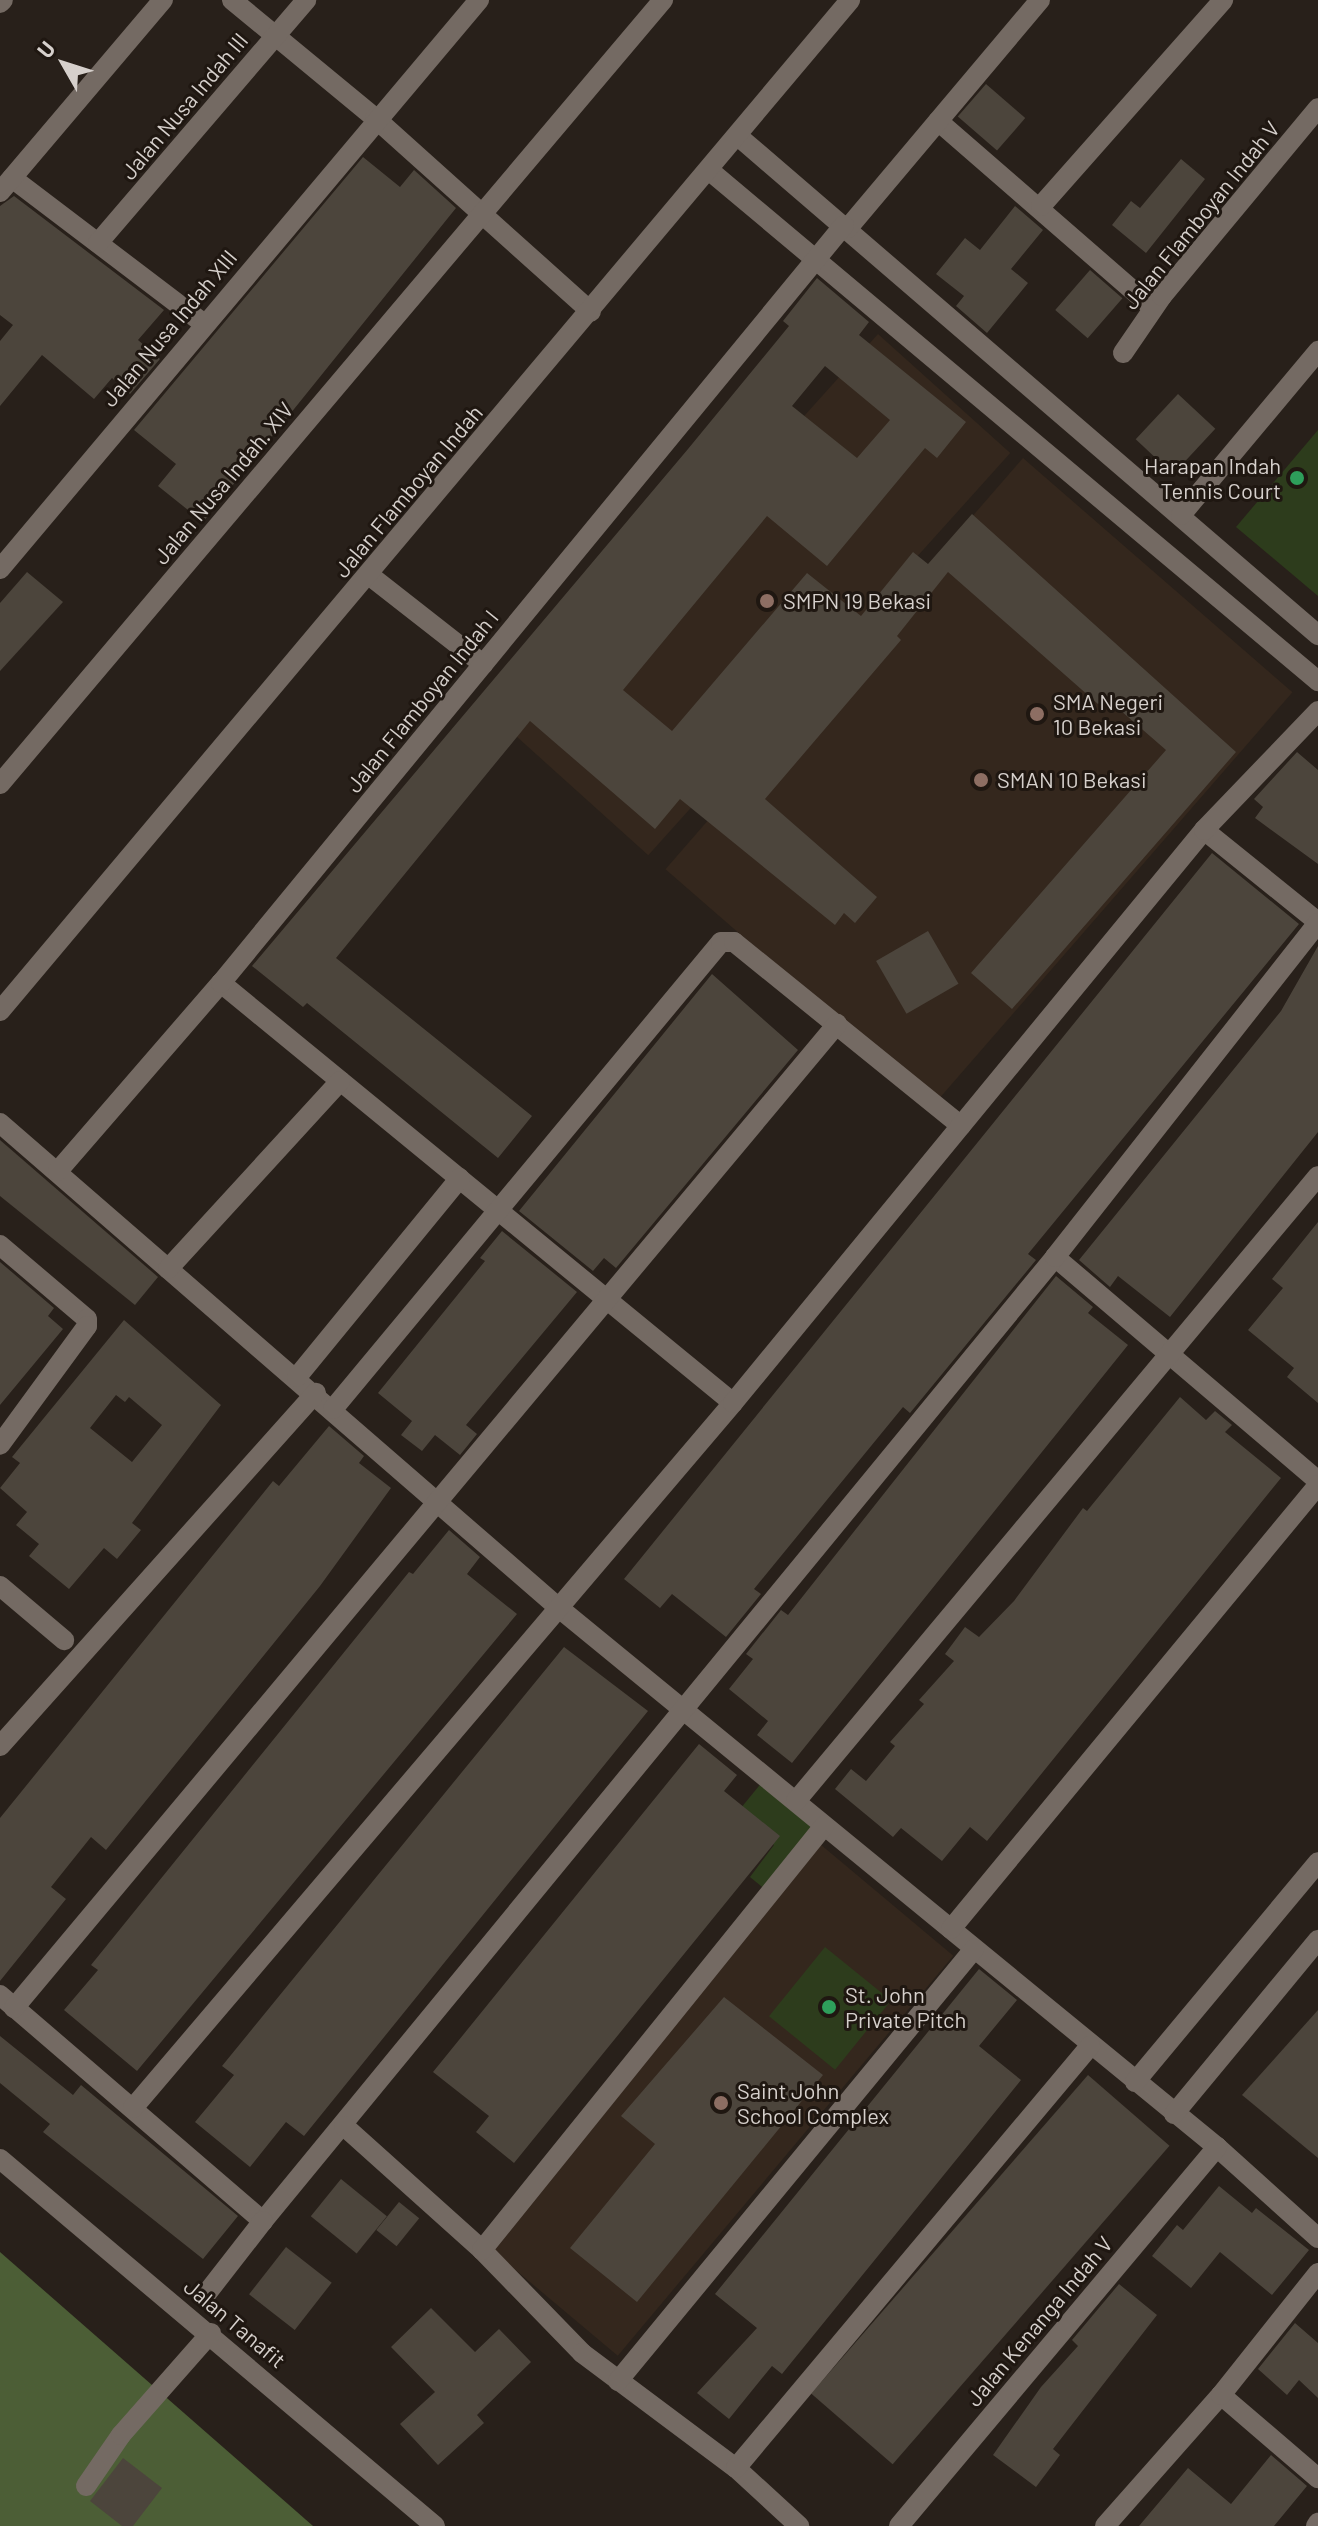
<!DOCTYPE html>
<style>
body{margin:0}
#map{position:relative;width:1318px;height:2526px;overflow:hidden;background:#28201a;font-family:Barlow,sans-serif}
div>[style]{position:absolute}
.built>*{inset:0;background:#34271d;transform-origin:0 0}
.green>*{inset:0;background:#2d3c1c;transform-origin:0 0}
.forest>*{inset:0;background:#4c5e36}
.building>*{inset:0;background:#4c453c;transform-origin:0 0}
.street>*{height:20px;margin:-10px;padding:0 10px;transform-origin:10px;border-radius:10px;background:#746a63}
.dots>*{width:22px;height:22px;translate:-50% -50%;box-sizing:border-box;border:4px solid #1f1711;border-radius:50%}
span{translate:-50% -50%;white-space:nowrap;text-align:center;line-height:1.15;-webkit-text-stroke:6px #1f1711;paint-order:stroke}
.street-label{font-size:22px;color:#d6d0cc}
.poi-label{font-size:22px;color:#d6d0cc}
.right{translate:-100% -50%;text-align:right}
.left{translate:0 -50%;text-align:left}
.north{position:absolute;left:24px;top:24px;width:80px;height:80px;-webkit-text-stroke:6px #1f1711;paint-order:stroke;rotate:309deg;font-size:22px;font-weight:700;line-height:32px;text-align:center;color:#d6d0cc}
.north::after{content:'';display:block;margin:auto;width:28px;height:36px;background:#d6d0cc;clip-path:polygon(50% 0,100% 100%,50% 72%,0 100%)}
</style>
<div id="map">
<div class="built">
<div style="left:878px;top:334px;width:178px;height:541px;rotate:42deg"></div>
<div style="left:1023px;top:458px;width:357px;height:545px;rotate:41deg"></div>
<div style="left:820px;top:1844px;width:174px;height:522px;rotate:40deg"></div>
</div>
<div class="green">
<div style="clip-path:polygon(1318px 430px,1318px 596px,1236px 527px)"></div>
<div style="clip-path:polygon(763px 1781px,819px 1827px,767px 1891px,750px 1877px,774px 1845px,736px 1814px)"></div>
<div style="left:825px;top:1947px;width:85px;height:89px;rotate:39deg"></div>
</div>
<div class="forest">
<div style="clip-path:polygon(0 2252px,313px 2526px,0 2526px)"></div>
</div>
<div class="building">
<div style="left:986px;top:84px;width:52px;height:43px;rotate:41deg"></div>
<div style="clip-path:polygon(363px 157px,400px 187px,414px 170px,456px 208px,203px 522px,158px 486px,176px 464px,134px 430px)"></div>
<div style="clip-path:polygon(1181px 159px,1205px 179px,1146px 253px,1112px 225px,1131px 201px,1140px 208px)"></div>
<div style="clip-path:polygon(14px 196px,164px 310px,138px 340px,160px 359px,130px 394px,112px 378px,94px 399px,42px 355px,0 406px,0 341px,13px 325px,0 315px,0 206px)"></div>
<div style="clip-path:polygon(1015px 206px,1043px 230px,1011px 269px,1028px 283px,987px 333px,956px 306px,964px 296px,936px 274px,965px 238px,980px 250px)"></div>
<div style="left:1090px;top:270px;width:43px;height:53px;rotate:41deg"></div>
<div style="clip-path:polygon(evenodd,817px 278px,869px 322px,859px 335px,966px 422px,937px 458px,925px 448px,827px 566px,767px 516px,623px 690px,672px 731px,807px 573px,861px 616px,913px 552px,928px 564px,972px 514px,1236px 752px,1012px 1009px,971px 973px,1166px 750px,1105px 697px,1098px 704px,948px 572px,897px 636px,901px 640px,765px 799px,877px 897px,855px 923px,844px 913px,835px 925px,680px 799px,655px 829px,530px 721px,336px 958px,532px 1116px,498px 1158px,307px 1003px,303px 1007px,252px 966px,688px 449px,789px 326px,783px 321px,817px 278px,825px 366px,890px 420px,857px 458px,792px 406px,825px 366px)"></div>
<div style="left:1178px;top:394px;width:51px;height:62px;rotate:43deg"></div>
<div style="clip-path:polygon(27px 572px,63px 602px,0 671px,0 603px)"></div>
<div style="clip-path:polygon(1297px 752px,1318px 770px,1318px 864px,1255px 818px,1263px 807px,1254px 799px)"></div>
<div style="clip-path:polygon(1212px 853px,1299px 924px,1028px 1254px,1036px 1260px,910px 1413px,903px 1407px,754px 1589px,761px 1594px,726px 1637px,672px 1594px,660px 1608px,624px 1579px)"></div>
<div style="left:928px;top:931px;width:61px;height:60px;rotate:60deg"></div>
<div style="clip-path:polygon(1318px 946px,1318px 1132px,1170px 1317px,1118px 1276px,1110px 1287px,1079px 1260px,1281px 1011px)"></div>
<div style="clip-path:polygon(712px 974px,798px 1050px,616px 1268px,604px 1258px,593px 1271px,519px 1211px)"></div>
<div style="clip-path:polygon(0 1140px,158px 1277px,135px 1305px,0 1196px)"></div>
<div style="clip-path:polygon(1318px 1222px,1318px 1403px,1287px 1377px,1294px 1368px,1248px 1330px,1283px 1288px,1272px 1279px)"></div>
<div style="clip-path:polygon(502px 1231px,577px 1292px,466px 1425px,477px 1434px,460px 1455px,435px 1435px,422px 1451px,401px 1435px,412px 1421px,378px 1393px,485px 1261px,480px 1258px)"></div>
<div style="clip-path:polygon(0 1262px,54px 1308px,48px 1316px,63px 1329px,0 1405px)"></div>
<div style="clip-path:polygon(1056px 1276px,1093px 1307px,1088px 1313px,1128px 1345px,792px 1763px,757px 1735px,768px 1721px,729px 1689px,753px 1659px,746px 1654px,781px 1610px,788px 1615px)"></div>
<div style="clip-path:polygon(evenodd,124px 1320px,221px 1405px,132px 1523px,141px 1530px,117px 1559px,104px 1548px,69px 1589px,29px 1556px,39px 1544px,16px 1525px,27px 1512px,0 1488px,20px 1463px,12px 1457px,124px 1320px,116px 1395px,125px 1402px,129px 1397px,162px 1425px,132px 1462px,90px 1428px,116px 1395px)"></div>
<div style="clip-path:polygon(1180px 1397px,1206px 1420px,1215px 1411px,1232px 1425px,1225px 1432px,1281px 1478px,987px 1841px,970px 1827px,942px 1861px,901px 1828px,893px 1837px,835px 1789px,851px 1769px,866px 1781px,895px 1746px,890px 1742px,924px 1704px,919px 1700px,954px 1661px,945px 1654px,965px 1627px,979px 1637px,1014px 1601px,1083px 1508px,1087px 1511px)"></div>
<div style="clip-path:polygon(329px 1426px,364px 1456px,359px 1463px,391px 1488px,320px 1586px,106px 1850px,91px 1837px,51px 1887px,66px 1899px,0 1981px,0 1818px,273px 1481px,279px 1486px)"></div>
<div style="clip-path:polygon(449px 1530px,480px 1557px,467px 1574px,517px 1614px,137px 2071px,64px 2010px,98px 1970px,91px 1965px,409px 1572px,413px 1574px)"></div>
<div style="clip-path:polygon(564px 1647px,648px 1711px,304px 2136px,286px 2122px,250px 2167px,195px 2122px,234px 2075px,222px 2066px)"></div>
<div style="clip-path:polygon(699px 1744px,737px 1775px,724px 1791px,780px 1836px,514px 2163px,476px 2132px,489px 2116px,433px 2072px)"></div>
<div style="clip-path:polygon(979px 1969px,1017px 2000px,979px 2046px,1021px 2080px,782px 2374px,772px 2366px,729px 2419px,697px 2393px,757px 2328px,715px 2294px)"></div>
<div style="clip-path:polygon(724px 1997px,823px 2075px,637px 2302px,570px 2248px,655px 2144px,621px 2116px)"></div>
<div style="clip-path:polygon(1318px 2010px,1318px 2158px,1242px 2095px)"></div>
<div style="clip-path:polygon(0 2036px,73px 2095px,81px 2085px,238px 2216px,203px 2259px,43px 2132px,50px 2124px,0 2083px)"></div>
<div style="left:1088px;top:2075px;width:108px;height:422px;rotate:41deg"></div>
<div style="left:341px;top:2179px;width:59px;height:48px;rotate:39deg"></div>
<div style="clip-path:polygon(1219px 2186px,1252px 2213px,1256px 2208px,1309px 2250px,1272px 2295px,1220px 2252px,1191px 2288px,1152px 2256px,1177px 2225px,1183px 2230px)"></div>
<div style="left:399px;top:2202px;width:26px;height:36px;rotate:39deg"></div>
<div style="left:286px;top:2247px;width:58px;height:60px;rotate:38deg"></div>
<div style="clip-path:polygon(1119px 2284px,1157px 2315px,1053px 2449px,1060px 2455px,1036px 2487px,993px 2455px,1041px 2387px,1078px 2346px,1072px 2340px)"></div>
<div style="clip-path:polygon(431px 2308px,475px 2352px,499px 2329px,531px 2362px,477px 2415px,484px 2423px,438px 2465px,400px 2424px,435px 2392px,391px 2347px)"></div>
<div style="clip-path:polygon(1295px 2323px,1318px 2343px,1318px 2398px,1299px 2380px,1287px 2395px,1258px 2369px)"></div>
<div style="clip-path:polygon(1271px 2455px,1307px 2486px,1274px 2526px,1139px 2526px,1188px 2468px,1231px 2504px)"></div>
<div style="clip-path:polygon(123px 2458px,162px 2488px,133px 2526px,122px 2526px,90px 2501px)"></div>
</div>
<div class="street">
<div style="left:232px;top:0;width:185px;rotate:39.5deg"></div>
<div style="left:375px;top:118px;width:290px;rotate:41.9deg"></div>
<div style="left:0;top:3px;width:4px;rotate:-45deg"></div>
<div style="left:938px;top:121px;width:285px;rotate:41deg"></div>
<div style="left:739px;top:137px;width:764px;rotate:40.7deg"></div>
<div style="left:710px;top:171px;width:794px;rotate:39.99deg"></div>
<div style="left:12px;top:178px;width:241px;rotate:37.2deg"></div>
<div style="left:0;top:192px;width:252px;rotate:-49.7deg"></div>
<div style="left:1041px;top:206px;width:275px;rotate:-48.5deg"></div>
<div style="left:848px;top:228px;width:298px;rotate:-49.9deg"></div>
<div style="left:98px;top:243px;width:320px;rotate:-49.4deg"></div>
<div style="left:1123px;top:353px;width:69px;rotate:-55.6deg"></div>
<div style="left:1162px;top:296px;width:244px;rotate:-50.3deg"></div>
<div style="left:1181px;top:515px;width:214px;rotate:-50.1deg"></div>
<div style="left:0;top:569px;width:744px;rotate:-49.91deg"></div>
<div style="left:369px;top:575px;width:145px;rotate:38deg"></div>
<div style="left:0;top:784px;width:1027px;rotate:-49.78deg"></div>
<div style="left:1204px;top:830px;width:146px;rotate:38.9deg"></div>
<div style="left:221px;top:983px;width:662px;rotate:39.36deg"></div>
<div style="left:0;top:1011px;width:1321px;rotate:-49.94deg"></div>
<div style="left:0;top:1123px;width:740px;rotate:40.95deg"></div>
<div style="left:559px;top:1608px;width:851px;rotate:39.32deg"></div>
<div style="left:1217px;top:2147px;width:136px;rotate:42deg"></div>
<div style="left:58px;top:1171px;width:249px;rotate:-49.1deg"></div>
<div style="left:221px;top:983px;width:981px;rotate:-50.58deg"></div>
<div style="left:0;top:1245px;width:114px;rotate:40.4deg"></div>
<div style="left:87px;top:1319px;width:7px;rotate:90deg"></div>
<div style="left:87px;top:1326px;width:147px;rotate:126.2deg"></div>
<div style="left:1055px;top:1257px;width:345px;rotate:40.4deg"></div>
<div style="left:168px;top:1269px;width:255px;rotate:-47.5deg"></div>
<div style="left:297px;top:1377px;width:257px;rotate:-50.7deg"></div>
<div style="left:333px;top:1409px;width:607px;rotate:-50.28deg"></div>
<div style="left:721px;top:942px;width:13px"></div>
<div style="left:734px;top:942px;width:292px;rotate:39deg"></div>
<div style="left:0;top:1586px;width:84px;rotate:40.2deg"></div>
<div style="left:0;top:1746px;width:474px;rotate:-48.2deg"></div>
<div style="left:796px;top:1801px;width:814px;rotate:-50.13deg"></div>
<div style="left:951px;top:1929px;width:576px;rotate:-50.42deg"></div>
<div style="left:0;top:1995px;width:347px;rotate:40.7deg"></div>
<div style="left:263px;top:2221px;width:1248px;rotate:-50.59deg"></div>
<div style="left:1055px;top:1257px;width:425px;rotate:-51.8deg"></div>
<div style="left:14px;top:2008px;width:1283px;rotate:-50.09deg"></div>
<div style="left:1135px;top:2082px;width:286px;rotate:-50.2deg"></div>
<div style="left:133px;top:2108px;width:926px;rotate:-49.6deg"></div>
<div style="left:733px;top:1403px;width:742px;rotate:-50.58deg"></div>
<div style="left:1204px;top:830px;width:165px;rotate:-46.2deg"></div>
<div style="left:1174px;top:2114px;width:226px;rotate:-50.4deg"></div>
<div style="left:344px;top:2126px;width:186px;rotate:41.9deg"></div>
<div style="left:482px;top:2250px;width:144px;rotate:45.8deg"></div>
<div style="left:582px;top:2353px;width:192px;rotate:36.8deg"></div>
<div style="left:736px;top:2468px;width:86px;rotate:42.6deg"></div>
<div style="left:0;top:2159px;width:569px;rotate:40.15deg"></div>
<div style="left:482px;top:2250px;width:545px;rotate:-51.11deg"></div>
<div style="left:207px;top:2293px;width:91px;rotate:-52.1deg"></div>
<div style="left:618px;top:2381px;width:560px;rotate:-50.51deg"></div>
<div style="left:1221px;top:2395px;width:128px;rotate:40.6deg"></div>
<div style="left:736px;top:2468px;width:551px;rotate:-50.01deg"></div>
<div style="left:86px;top:2486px;width:62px;rotate:-55.5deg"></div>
<div style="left:121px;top:2435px;width:136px;rotate:-48.6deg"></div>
<div style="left:899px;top:2526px;width:495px;rotate:-50deg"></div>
<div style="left:1105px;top:2526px;width:175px;rotate:-48.5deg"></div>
<div style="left:1221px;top:2395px;width:156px;rotate:-51.5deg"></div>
<div style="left:1316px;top:2526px;width:4px;rotate:-56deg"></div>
</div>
<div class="dots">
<div style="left:1297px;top:478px;background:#2e9e5b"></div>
<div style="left:767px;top:601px;background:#8d6e63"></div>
<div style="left:1037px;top:714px;background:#8d6e63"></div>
<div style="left:981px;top:780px;background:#8d6e63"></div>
<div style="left:829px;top:2007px;background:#2e9e5b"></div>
<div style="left:721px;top:2103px;background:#8d6e63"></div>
</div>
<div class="street-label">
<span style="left:184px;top:106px;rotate:-50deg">Jalan Nusa Indah III</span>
<span style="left:1201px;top:215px;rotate:-51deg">Jalan Flamboyan Indah V</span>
<span style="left:169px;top:328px;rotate:-50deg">Jalan Nusa Indah XIII</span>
<span style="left:223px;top:483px;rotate:-50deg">Jalan Nusa Indah. XIV</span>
<span style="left:408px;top:491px;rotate:-50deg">Jalan Flamboyan Indah</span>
<span style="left:422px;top:701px;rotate:-51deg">Jalan Flamboyan Indah I</span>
<span style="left:1039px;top:2321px;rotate:-50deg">Jalan Kenanga Indah V</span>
<span style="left:235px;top:2323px;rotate:40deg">Jalan Tanafit</span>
</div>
<div class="poi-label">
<span class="right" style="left:1281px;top:478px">Harapan Indah<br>Tennis Court</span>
<span class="left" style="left:783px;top:601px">SMPN 19 Bekasi</span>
<span class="left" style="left:1053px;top:714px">SMA Negeri<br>10 Bekasi</span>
<span class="left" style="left:997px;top:780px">SMAN 10 Bekasi</span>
<span class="left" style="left:845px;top:2007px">St. John<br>Private Pitch</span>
<span class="left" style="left:737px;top:2103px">Saint John<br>School Complex</span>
</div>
<div class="north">U</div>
</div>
